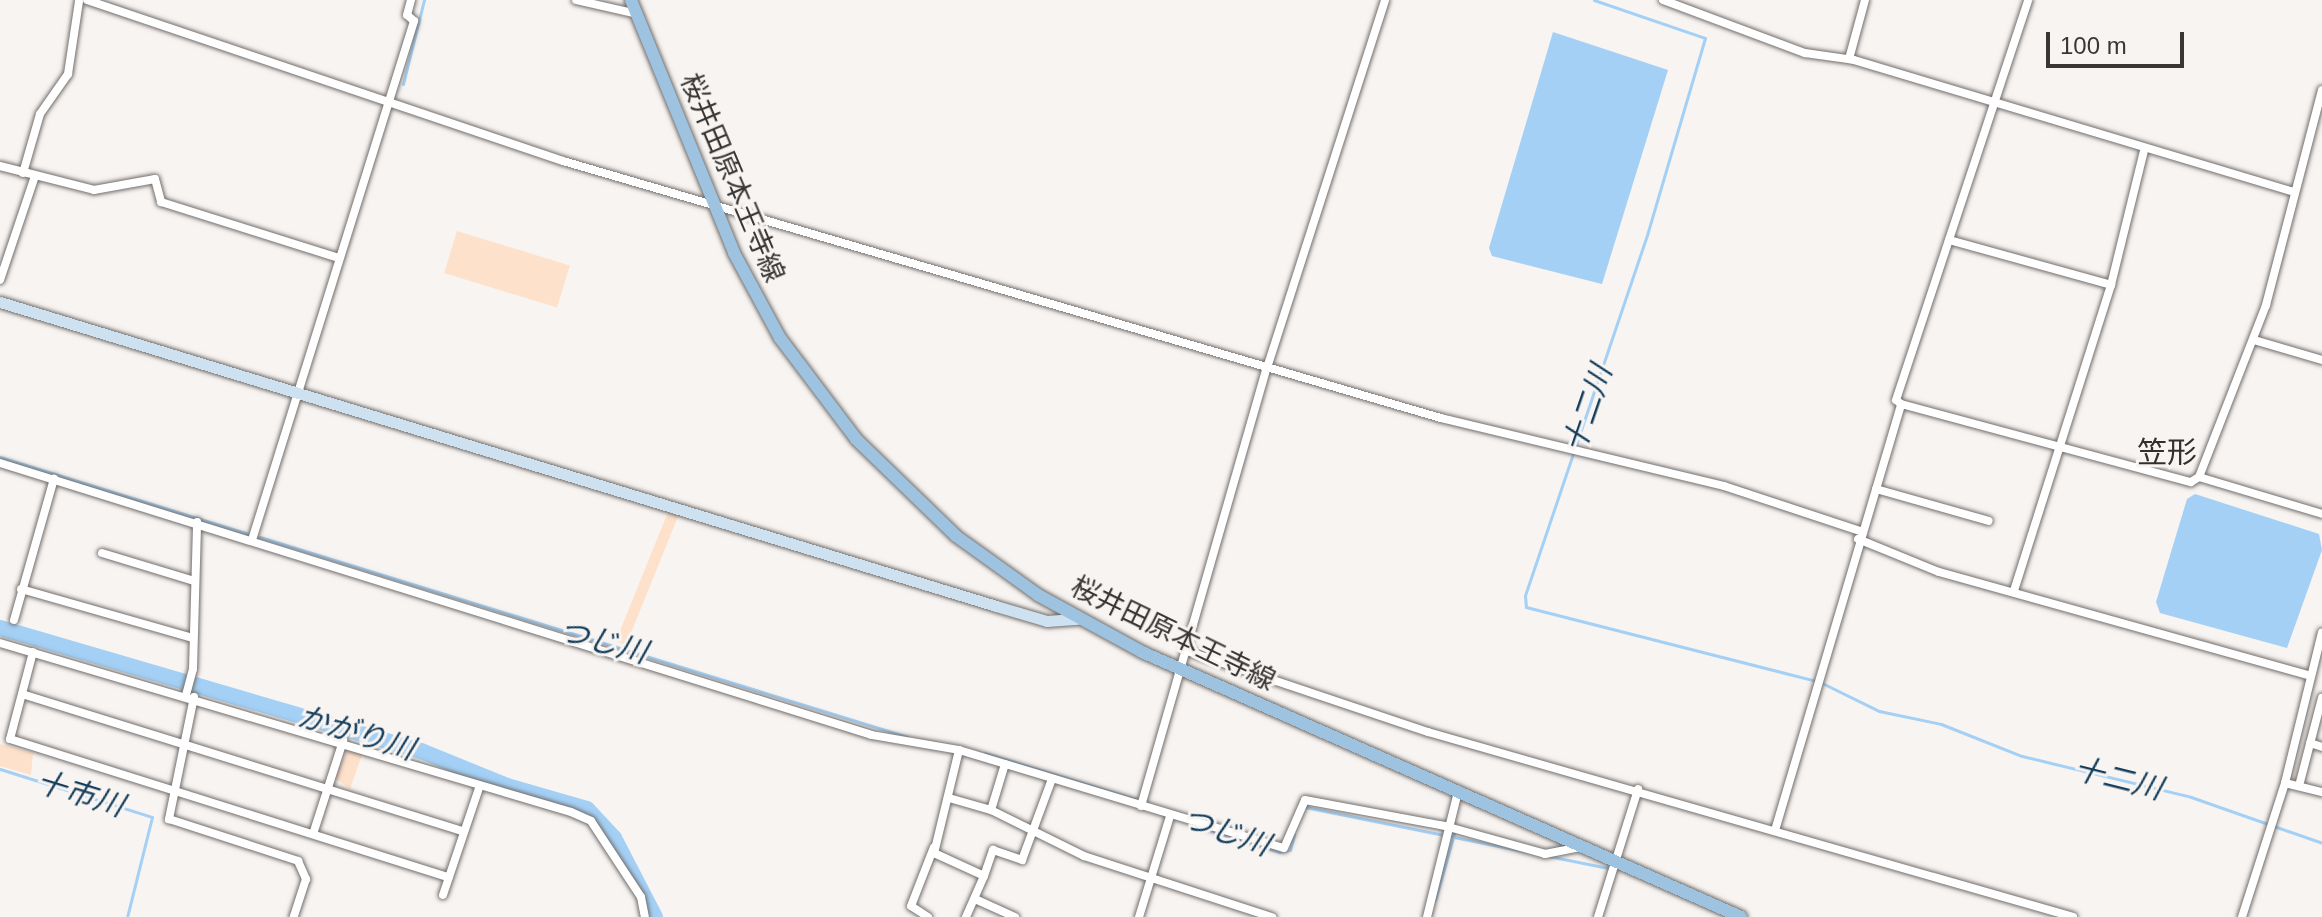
<!DOCTYPE html>
<meta charset="utf-8">
<style>
body{margin:0}
#map{position:relative;width:2322px;height:917px;overflow:hidden;background:#f8f4f1;font-family:Helvetica,"Noto Sans JP",sans-serif}
div>[style]{position:absolute}
.green>*{inset:0;background:#fee1cb;transform-origin:0 0}
.water>*{inset:0;background:#a4d0f5}
.stream>*{height:3px;margin:-1.5px;padding:0 1.5px;transform-origin:1.5px;border-radius:1.5px;background:#a4d0f5}
.river>*{height:16px;margin:-8px;padding:0 8px;transform-origin:8px;border-radius:8px;background:#a4d0f5}
.roads{filter:drop-shadow(0 0 2px #716d6b) drop-shadow(0 0 2px #716d6b)}
.street>*{height:8px;margin:-4px;padding:0 4px;transform-origin:4px;border-radius:4px;background:#fff}
.secondary>*{height:11px;margin:-5.5px;padding:0 5.5px;transform-origin:5.5px;border-radius:5.5px;background:#cee1f0}
.primary>*{height:12px;margin:-6px;padding:0 6px;transform-origin:6px;border-radius:6px;background:#9dc3e1}
span{translate:-50% -50%;white-space:nowrap;text-align:center;line-height:1.15;-webkit-text-stroke:6px #f8f4f1;paint-order:stroke}
.street-label{font-size:28px;color:#383735}
.water-label{font-size:30px;color:#133d5b;font-style:italic}
.neighbourhood-label{font-size:30px;color:#322f2d}
.scale{position:absolute;left:2046px;top:32px;width:138px;height:36px;box-sizing:border-box;border:4px solid #383735;border-top:0;padding-left:10px;font-size:24px;line-height:28px;white-space:nowrap;color:#383735;-webkit-text-stroke:6px #f8f4f1;paint-order:stroke}
</style>
<div id="map">
<div class="green">
<div style="left:457px;top:231px;width:118px;height:44px;rotate:17deg"></div>
<div style="left:668px;top:512px;width:11px;height:139px;rotate:22deg"></div>
<div style="clip-path:polygon(0 744px,33px 753px,31px 775px,0 766px)"></div>
<div style="clip-path:polygon(349px 747px,363px 752px,350px 789px,335px 778px)"></div>
</div>
<div class="water">
<div style="clip-path:polygon(1553px 32px,1668px 70px,1602px 284px,1492px 256px,1489px 248px)"></div>
<div style="clip-path:polygon(2195px 494px,2319px 534px,2322px 550px,2287px 648px,2160px 613px,2156px 602px,2187px 499px)"></div>
</div>
<div class="stream">
<div style="left:1594px;top:0;width:117px;rotate:18.9deg"></div>
<div style="left:1705px;top:38px;width:205px;rotate:106.4deg"></div>
<div style="left:1647px;top:235px;width:381px;rotate:108.7deg"></div>
<div style="left:1525px;top:596px;width:11px;rotate:85deg"></div>
<div style="left:1526px;top:607px;width:299px;rotate:14.3deg"></div>
<div style="left:403px;top:84px;width:87px;rotate:-76deg"></div>
<div style="left:0;top:457px;width:257px;rotate:17.2deg"></div>
<div style="left:260px;top:537px;width:678px;rotate:17.15deg"></div>
<div style="left:1824px;top:684px;width:61px;rotate:26.1deg"></div>
<div style="left:1879px;top:711px;width:63px;rotate:11.8deg"></div>
<div style="left:1941px;top:724px;width:87px;rotate:21.6deg"></div>
<div style="left:2022px;top:756px;width:174px;rotate:13.6deg"></div>
<div style="left:2191px;top:797px;width:139px;rotate:19.3deg"></div>
<div style="left:985px;top:753px;width:157px;rotate:17deg"></div>
<div style="left:0;top:769px;width:159px;rotate:17.5deg"></div>
<div style="left:152px;top:817px;width:103px;rotate:104deg"></div>
<div style="left:1305px;top:807px;width:309px;rotate:11.4deg"></div>
<div style="left:1204px;top:828px;width:79px;rotate:17.7deg"></div>
<div style="left:1279px;top:852px;width:11px;rotate:-10deg"></div>
<div style="left:1290px;top:850px;width:16px;rotate:-75deg"></div>
<div style="left:1435px;top:900px;width:69px;rotate:-73.9deg"></div>
</div>
<div class="river">
<div style="left:0;top:628px;width:439px;rotate:16.3deg"></div>
<div style="left:421px;top:751px;width:93px;rotate:22.1deg"></div>
<div style="left:507px;top:786px;width:83px;rotate:16deg"></div>
<div style="left:587px;top:809px;width:40px;rotate:47deg"></div>
<div style="left:614px;top:838px;width:89px;rotate:62.6deg"></div>
</div>
<div class="roads">
<div class="street">
<div style="left:87px;top:0;width:502px;rotate:18.69deg"></div>
<div style="left:563px;top:161px;width:915px;rotate:16.32deg"></div>
<div style="left:1441px;top:418px;width:291px;rotate:13.5deg"></div>
<div style="left:1724px;top:486px;width:146px;rotate:18.3deg"></div>
<div style="left:576px;top:0;width:63px;rotate:12.9deg"></div>
<div style="left:1663px;top:0;width:152px;rotate:20.5deg"></div>
<div style="left:1805px;top:53px;width:49px;rotate:8.1deg"></div>
<div style="left:1854px;top:60px;width:458px;rotate:16.7deg"></div>
<div style="left:1849px;top:59px;width:61px;rotate:-74.8deg"></div>
<div style="left:0;top:166px;width:97px;rotate:14.3deg"></div>
<div style="left:94px;top:190px;width:62px;rotate:-10.2deg"></div>
<div style="left:155px;top:179px;width:24px;rotate:75deg"></div>
<div style="left:161px;top:202px;width:187px;rotate:17.5deg"></div>
<div style="left:23px;top:173px;width:61px;rotate:-73.9deg"></div>
<div style="left:40px;top:114px;width:49px;rotate:-55deg"></div>
<div style="left:68px;top:74px;width:74px;rotate:-81.4deg"></div>
<div style="left:1949px;top:240px;width:168px;rotate:15.5deg"></div>
<div style="left:2111px;top:285px;width:320px;rotate:107.6deg"></div>
<div style="left:0;top:280px;width:110px;rotate:-71.4deg"></div>
<div style="left:2111px;top:285px;width:138px;rotate:-76.2deg"></div>
<div style="left:2254px;top:340px;width:71px;rotate:16.4deg"></div>
<div style="left:1901px;top:404px;width:300px;rotate:15.1deg"></div>
<div style="left:2191px;top:482px;width:9px;rotate:-32deg"></div>
<div style="left:2199px;top:477px;width:128px;rotate:16.7deg"></div>
<div style="left:0;top:463px;width:913px;rotate:17.32deg"></div>
<div style="left:872px;top:735px;width:88px;rotate:9.8deg"></div>
<div style="left:959px;top:750px;width:339px;rotate:16.8deg"></div>
<div style="left:1284px;top:848px;width:52px;rotate:-66.4deg"></div>
<div style="left:1305px;top:800px;width:142px;rotate:10.5deg"></div>
<div style="left:1445px;top:826px;width:104px;rotate:15.6deg"></div>
<div style="left:1545px;top:854px;width:37px;rotate:-11deg"></div>
<div style="left:2199px;top:477px;width:185px;rotate:-68.7deg"></div>
<div style="left:2266px;top:305px;width:222px;rotate:-75.4deg"></div>
<div style="left:1876px;top:489px;width:117px;rotate:15.8deg"></div>
<div style="left:1858px;top:539px;width:87px;rotate:22.2deg"></div>
<div style="left:1939px;top:572px;width:384px;rotate:15.6deg"></div>
<div style="left:252px;top:540px;width:544px;rotate:-72.66deg"></div>
<div style="left:414px;top:21px;width:9px;rotate:-139deg"></div>
<div style="left:407px;top:15px;width:16px;rotate:-75deg"></div>
<div style="left:102px;top:553px;width:96px;rotate:16.9deg"></div>
<div style="left:21px;top:589px;width:179px;rotate:15.9deg"></div>
<div style="left:14px;top:620px;width:147px;rotate:-74.2deg"></div>
<div style="left:0;top:643px;width:595px;rotate:16.49deg"></div>
<div style="left:571px;top:812px;width:22px;rotate:24deg"></div>
<div style="left:591px;top:821px;width:91px;rotate:56.7deg"></div>
<div style="left:641px;top:897px;width:20px;rotate:79deg"></div>
<div style="left:1187px;top:651px;width:254px;rotate:18.6deg"></div>
<div style="left:1428px;top:732px;width:671px;rotate:16deg"></div>
<div style="left:33px;top:652px;width:90px;rotate:104.8deg"></div>
<div style="left:10px;top:739px;width:460px;rotate:17.5deg"></div>
<div style="left:22px;top:694px;width:463px;rotate:17.3deg"></div>
<div style="left:186px;top:695px;width:27px;rotate:-75deg"></div>
<div style="left:193px;top:669px;width:147px;rotate:-88.4deg"></div>
<div style="left:194px;top:697px;width:125px;rotate:101.6deg"></div>
<div style="left:169px;top:819px;width:136px;rotate:18deg"></div>
<div style="left:298px;top:861px;width:20px;rotate:66deg"></div>
<div style="left:306px;top:879px;width:40px;rotate:108deg"></div>
<div style="left:2310px;top:743px;width:13px;rotate:18deg"></div>
<div style="left:959px;top:750px;width:106px;rotate:103.6deg"></div>
<div style="left:934px;top:853px;width:55px;rotate:24.7deg"></div>
<div style="left:984px;top:876px;width:45px;rotate:113.7deg"></div>
<div style="left:2285px;top:783px;width:38px;rotate:14deg"></div>
<div style="left:2299px;top:786px;width:91px;rotate:-75.4deg"></div>
<div style="left:949px;top:798px;width:44px;rotate:15.9deg"></div>
<div style="left:991px;top:810px;width:104px;rotate:26.3deg"></div>
<div style="left:1084px;top:856px;width:198px;rotate:18deg"></div>
<div style="left:1141px;top:806px;width:456px;rotate:-74deg"></div>
<div style="left:1267px;top:368px;width:386px;rotate:-72.2deg"></div>
<div style="left:991px;top:810px;width:48px;rotate:-73.1deg"></div>
<div style="left:1776px;top:827px;width:441px;rotate:-73.5deg"></div>
<div style="left:1901px;top:404px;width:6px;rotate:-141deg"></div>
<div style="left:1896px;top:400px;width:421px;rotate:-71.7deg"></div>
<div style="left:314px;top:831px;width:95px;rotate:-72.1deg"></div>
<div style="left:984px;top:876px;width:28px;rotate:-71deg"></div>
<div style="left:993px;top:850px;width:31px;rotate:19deg"></div>
<div style="left:1022px;top:860px;width:86px;rotate:-69.7deg"></div>
<div style="left:443px;top:895px;width:113px;rotate:-71.4deg"></div>
<div style="left:975px;top:899px;width:44px;rotate:24.2deg"></div>
<div style="left:928px;top:917px;width:20px;rotate:-147deg"></div>
<div style="left:911px;top:906px;width:63px;rotate:-68.7deg"></div>
<div style="left:1139px;top:917px;width:106px;rotate:-72.9deg"></div>
<div style="left:1427px;top:917px;width:129px;rotate:-76.1deg"></div>
<div style="left:1598px;top:917px;width:134px;rotate:-72.6deg"></div>
<div style="left:2242px;top:917px;width:141px;rotate:-72.2deg"></div>
<div style="left:2285px;top:783px;width:155px;rotate:-76.2deg"></div>
</div>
<div class="secondary">
<div style="left:0;top:302px;width:1041px;rotate:16.97deg"></div>
<div style="left:996px;top:606px;width:53px;rotate:16.4deg"></div>
<div style="left:1047px;top:621px;width:31px;rotate:-4deg"></div>
</div>
<div class="primary">
<div style="left:631px;top:0;width:273px;rotate:67.8deg"></div>
<div style="left:734px;top:253px;width:97px;rotate:61.6deg"></div>
<div style="left:780px;top:338px;width:126px;rotate:53deg"></div>
<div style="left:856px;top:439px;width:139px;rotate:44.1deg"></div>
<div style="left:956px;top:536px;width:101px;rotate:35.7deg"></div>
<div style="left:1038px;top:595px;width:119px;rotate:28.7deg"></div>
<div style="left:1142px;top:652px;width:655px;rotate:23.86deg"></div>
</div>
</div>
<div class="street-label">
<span style="left:732px;top:178px;rotate:67deg">桜井田原本王寺線</span>
<span style="left:1173px;top:634px;rotate:26deg">桜井田原本王寺線</span>
</div>
<div class="water-label">
<span style="left:1588px;top:409px;rotate:-71deg">十二川</span>
<span style="left:603px;top:642px;rotate:15deg">つじ川</span>
<span style="left:356px;top:733px;rotate:17deg">かがり川</span>
<span style="left:2118px;top:779px;rotate:14deg">十二川</span>
<span style="left:80px;top:794px;rotate:17deg">十市川</span>
<span style="left:1226px;top:832px;rotate:19deg">つじ川</span>
</div>
<div class="neighbourhood-label">
<span style="left:2167px;top:453px">笠形</span>
</div>
<div class="scale">100 m</div>
</div>
